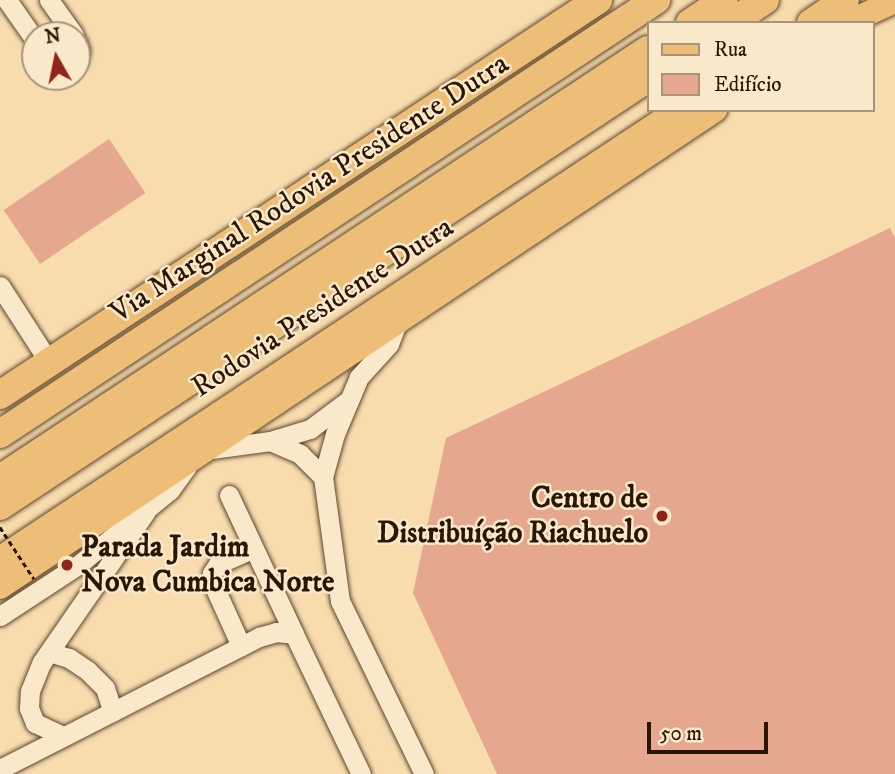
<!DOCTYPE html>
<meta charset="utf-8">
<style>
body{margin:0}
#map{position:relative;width:895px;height:774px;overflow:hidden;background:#f8dcae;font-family:"IM FELL DW Pica",serif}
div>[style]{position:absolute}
.building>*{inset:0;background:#e5a78d;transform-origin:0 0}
.roads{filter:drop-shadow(0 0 2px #5e482e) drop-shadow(0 0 2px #5e482e)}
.minor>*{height:19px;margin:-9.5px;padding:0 9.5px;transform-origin:9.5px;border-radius:9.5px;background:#fae8ca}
.major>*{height:24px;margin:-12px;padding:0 12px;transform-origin:12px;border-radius:12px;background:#ecbe77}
.highway>*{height:28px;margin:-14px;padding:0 14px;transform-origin:14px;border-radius:14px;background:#ecbe77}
.path-bridge>*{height:2.5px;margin-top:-1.25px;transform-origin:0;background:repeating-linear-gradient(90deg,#2a1604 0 5px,transparent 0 8.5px)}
.dots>*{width:19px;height:19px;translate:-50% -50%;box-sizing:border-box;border:4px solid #fae8ca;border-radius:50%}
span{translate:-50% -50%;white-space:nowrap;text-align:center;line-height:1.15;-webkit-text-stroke:5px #fae8ca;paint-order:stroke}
.street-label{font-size:30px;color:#2a1604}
.poi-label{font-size:30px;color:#2a1604;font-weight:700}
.right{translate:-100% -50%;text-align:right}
.left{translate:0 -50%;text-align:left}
.legend{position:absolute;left:647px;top:21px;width:228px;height:91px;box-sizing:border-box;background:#fae8ca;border:2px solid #a7947b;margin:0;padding:9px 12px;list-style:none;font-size:21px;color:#2a1604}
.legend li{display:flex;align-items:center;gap:14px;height:35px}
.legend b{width:35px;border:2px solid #a7947b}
.north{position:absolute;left:21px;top:21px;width:70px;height:70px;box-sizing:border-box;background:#fae8ca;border:2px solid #a7947b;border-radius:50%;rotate:351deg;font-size:19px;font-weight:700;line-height:28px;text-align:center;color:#2a1604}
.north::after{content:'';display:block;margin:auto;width:24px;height:32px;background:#8f2418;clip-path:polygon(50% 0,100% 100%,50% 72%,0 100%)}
.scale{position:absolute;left:647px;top:722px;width:121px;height:32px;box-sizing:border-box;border:4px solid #2a1604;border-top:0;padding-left:9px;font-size:21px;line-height:24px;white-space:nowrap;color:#2a1604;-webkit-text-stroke:5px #fae8ca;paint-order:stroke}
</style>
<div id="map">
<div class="building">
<div style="left:109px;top:139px;width:65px;height:127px;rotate:56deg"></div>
<div style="clip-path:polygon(890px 228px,895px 238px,895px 774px,497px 774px,413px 593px,446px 438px)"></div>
</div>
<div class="roads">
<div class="minor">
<div style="left:7px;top:0;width:49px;rotate:55deg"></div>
<div style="left:49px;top:0;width:43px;rotate:54.5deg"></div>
<div style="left:77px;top:42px;width:9px;rotate:72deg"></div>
<div style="left:80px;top:51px;width:11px;rotate:105deg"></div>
<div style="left:0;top:286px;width:90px;rotate:57.2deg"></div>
<div style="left:397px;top:323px;width:22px;rotate:111deg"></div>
<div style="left:389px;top:344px;width:45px;rotate:132.3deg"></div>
<div style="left:359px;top:377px;width:62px;rotate:112.8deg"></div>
<div style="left:335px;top:434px;width:45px;rotate:105.6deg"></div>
<div style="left:323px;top:477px;width:125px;rotate:82.2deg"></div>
<div style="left:340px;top:601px;width:192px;rotate:64.1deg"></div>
<div style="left:270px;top:441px;width:42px;rotate:-16.7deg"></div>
<div style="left:310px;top:429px;width:45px;rotate:-36.9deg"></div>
<div style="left:211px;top:449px;width:60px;rotate:-7.7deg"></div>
<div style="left:270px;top:441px;width:33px;rotate:23deg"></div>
<div style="left:300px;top:454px;width:33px;rotate:45deg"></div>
<div style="left:229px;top:495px;width:153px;rotate:64.9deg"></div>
<div style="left:0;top:616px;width:93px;rotate:-33.2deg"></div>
<div style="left:78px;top:565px;width:119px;rotate:-39.2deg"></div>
<div style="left:170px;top:490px;width:29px;rotate:-54deg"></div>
<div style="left:241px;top:646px;width:68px;rotate:-114.3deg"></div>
<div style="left:213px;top:584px;width:11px;rotate:-95deg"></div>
<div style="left:212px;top:573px;width:11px;rotate:-56deg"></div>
<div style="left:218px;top:564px;width:39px;rotate:-24deg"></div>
<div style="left:49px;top:652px;width:21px;rotate:17deg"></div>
<div style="left:69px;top:658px;width:23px;rotate:34deg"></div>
<div style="left:88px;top:671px;width:24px;rotate:45deg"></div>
<div style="left:105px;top:688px;width:25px;rotate:72deg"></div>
<div style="left:63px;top:736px;width:31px;rotate:-155deg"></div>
<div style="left:35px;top:723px;width:16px;rotate:-112deg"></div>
<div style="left:29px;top:708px;width:17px;rotate:-87deg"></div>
<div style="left:30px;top:691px;width:31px;rotate:-68deg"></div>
<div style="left:42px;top:662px;width:183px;rotate:-55.4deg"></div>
<div style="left:0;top:769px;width:291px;rotate:-27deg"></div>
<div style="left:259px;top:637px;width:18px;rotate:-16deg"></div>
<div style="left:276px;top:632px;width:18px;rotate:6deg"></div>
<div style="left:294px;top:634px;width:155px;rotate:64.4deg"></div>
</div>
<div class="major">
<div style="left:847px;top:23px;width:53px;rotate:-24.6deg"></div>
<div style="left:0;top:587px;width:860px;rotate:-33.71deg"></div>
</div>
<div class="highway">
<div style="left:690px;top:23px;width:41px;rotate:-34.1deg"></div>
<div style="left:731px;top:23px;width:41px;rotate:-34.1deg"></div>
<div style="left:811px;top:23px;width:41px;rotate:-34.1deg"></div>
<div style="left:0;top:395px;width:717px;rotate:-33.45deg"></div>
<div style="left:0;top:434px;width:787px;rotate:-33.49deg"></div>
<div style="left:0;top:479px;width:777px;rotate:-33.51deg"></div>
<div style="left:0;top:506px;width:777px;rotate:-33.44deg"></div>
<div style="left:0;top:561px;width:818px;rotate:-33.48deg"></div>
</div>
</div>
<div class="path-bridge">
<div style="left:0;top:527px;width:62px;rotate:56.8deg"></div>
</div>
<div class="dots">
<div style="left:662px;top:516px;background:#8f2418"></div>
<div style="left:67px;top:565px;background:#8f2418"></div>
</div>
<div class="street-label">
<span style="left:310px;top:189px;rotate:-33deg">Via Marginal Rodovia Presidente Dutra</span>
<span style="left:323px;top:308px;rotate:-33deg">Rodovia Presidente Dutra</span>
</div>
<div class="poi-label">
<span class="right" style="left:648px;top:516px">Centro de<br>Distribuíção Riachuelo</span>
<span class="left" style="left:81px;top:565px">Parada Jardim<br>Nova Cumbica Norte</span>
</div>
<ul class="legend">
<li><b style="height:9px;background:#ecbe77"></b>Rua</li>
<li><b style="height:19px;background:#e5a78d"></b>Edifício</li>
</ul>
<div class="north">N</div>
<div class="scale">50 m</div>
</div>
